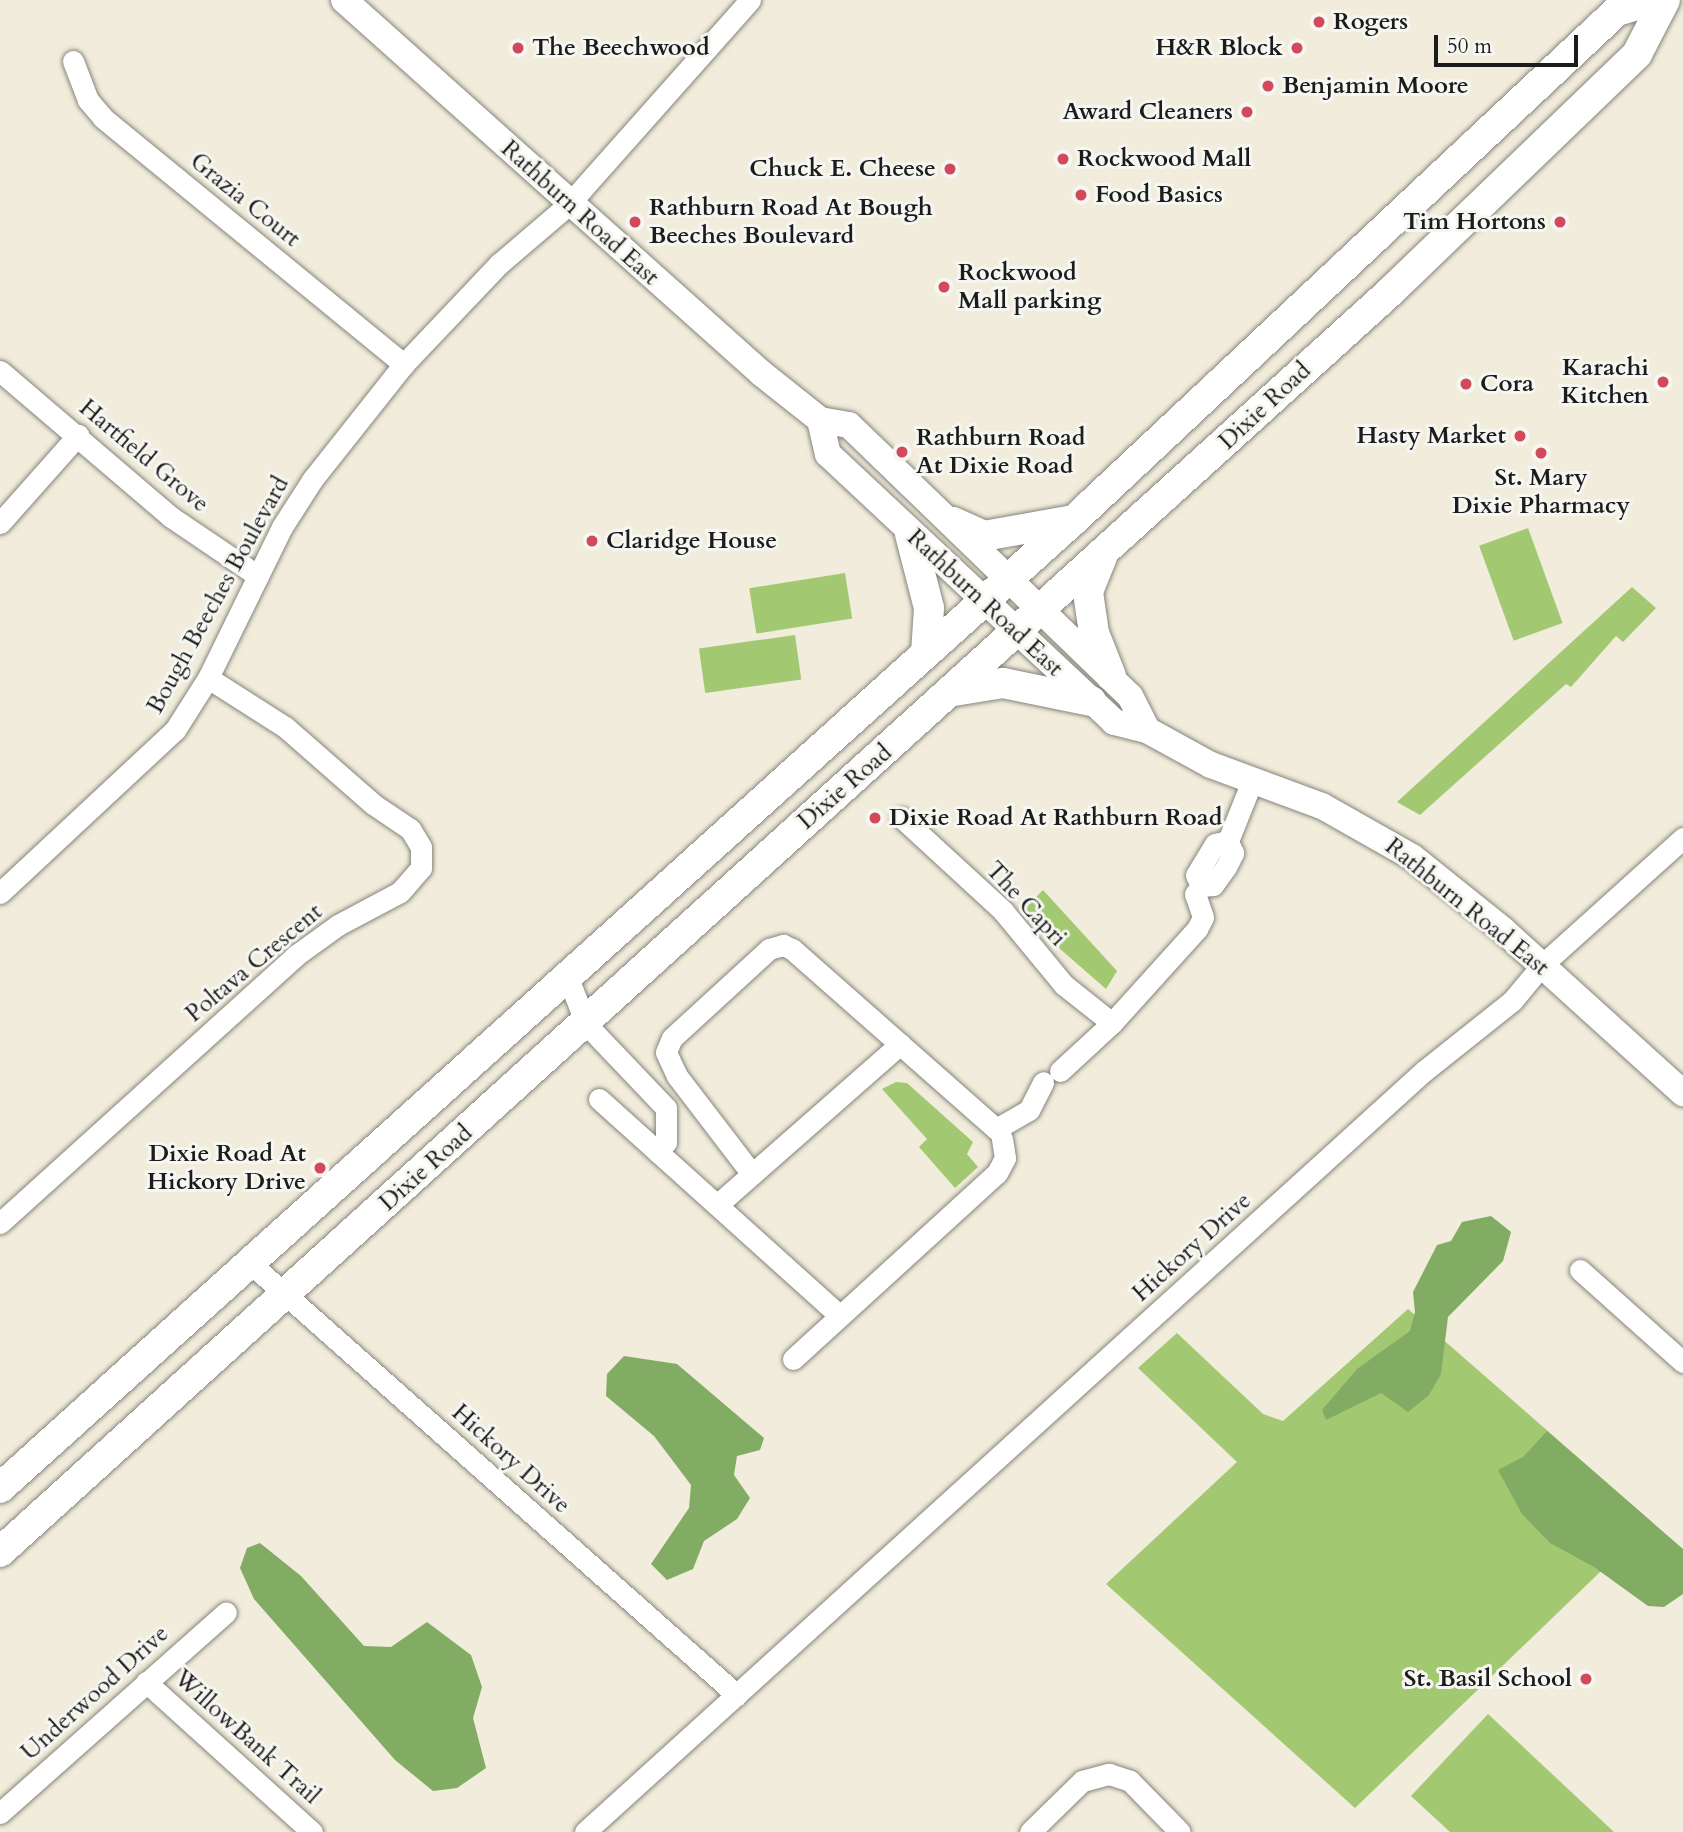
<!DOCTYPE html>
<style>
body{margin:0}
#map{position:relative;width:1683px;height:1832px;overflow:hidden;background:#f1ecdb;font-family:Cardo,serif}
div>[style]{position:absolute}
.green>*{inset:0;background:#a3c872;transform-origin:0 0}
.forest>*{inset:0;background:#82ac64}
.roads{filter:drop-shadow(0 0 2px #86847c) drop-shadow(0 0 2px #86847c)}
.minor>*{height:21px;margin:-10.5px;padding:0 10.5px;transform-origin:10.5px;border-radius:10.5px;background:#fff}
.tertiary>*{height:26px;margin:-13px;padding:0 13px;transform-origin:13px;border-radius:13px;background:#fff}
.secondary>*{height:30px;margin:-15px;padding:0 15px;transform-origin:15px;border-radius:15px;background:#fff}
.dots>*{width:19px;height:19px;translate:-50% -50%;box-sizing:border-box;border:4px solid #f6f6f2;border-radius:50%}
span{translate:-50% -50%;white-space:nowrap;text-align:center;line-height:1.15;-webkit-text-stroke:6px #f6f6f2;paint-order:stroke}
.poi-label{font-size:24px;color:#1c1c1c;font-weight:700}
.left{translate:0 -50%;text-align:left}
.right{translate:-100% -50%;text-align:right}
.street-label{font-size:24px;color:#1c1c1c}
.scale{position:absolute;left:1434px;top:35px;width:144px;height:32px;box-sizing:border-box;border:4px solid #1c1c1c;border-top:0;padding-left:9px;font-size:21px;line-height:24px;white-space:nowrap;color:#1c1c1c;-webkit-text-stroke:5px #f6f6f2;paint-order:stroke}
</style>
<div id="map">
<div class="green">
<div style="left:1528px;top:528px;width:101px;height:52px;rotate:70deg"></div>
<div style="left:845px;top:573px;width:46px;height:97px;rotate:81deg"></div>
<div style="clip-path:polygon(1632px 587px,1656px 608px,1623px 642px,1616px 636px,1571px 687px,1566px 684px,1420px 815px,1397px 802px)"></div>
<div style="left:795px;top:635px;width:45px;height:97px;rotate:82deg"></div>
<div style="clip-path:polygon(1043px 890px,1117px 971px,1106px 989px,1020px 914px)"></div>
<div style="clip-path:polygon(896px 1082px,907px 1083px,973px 1142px,967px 1154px,978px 1167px,955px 1188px,919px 1147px,927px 1139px,882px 1089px)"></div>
<div style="clip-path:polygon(1408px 1309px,1652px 1522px,1355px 1808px,1106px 1584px,1237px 1462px,1138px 1368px,1177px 1333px,1263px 1414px,1283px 1421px)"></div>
<div style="clip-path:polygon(1488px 1714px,1614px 1832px,1450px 1832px,1411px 1796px)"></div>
</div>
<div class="forest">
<div style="clip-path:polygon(1491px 1216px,1511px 1232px,1503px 1261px,1448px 1317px,1441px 1374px,1429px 1395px,1408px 1412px,1381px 1393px,1326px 1420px,1322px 1410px,1357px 1369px,1410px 1331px,1415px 1312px,1413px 1292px,1437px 1245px,1451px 1241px,1462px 1222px)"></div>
<div style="clip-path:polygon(624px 1356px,677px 1364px,764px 1438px,760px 1450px,737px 1456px,734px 1475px,750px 1498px,737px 1519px,704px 1541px,693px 1569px,667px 1580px,651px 1564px,689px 1508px,691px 1485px,654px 1436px,606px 1396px,607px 1374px)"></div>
<div style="clip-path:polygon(1547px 1431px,1683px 1549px,1683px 1594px,1664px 1607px,1648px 1606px,1594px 1567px,1550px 1543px,1522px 1514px,1498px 1470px,1523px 1457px)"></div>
<div style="clip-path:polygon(260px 1543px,301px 1576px,364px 1646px,391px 1647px,427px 1622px,471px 1655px,482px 1687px,473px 1718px,486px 1768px,457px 1788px,433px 1791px,395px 1760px,254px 1599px,240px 1568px,247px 1548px)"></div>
</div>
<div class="roads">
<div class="minor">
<div style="left:73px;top:61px;width:42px;rotate:69deg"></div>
<div style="left:88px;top:100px;width:23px;rotate:50deg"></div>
<div style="left:103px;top:118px;width:389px;rotate:39.3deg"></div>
<div style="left:0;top:371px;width:225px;rotate:40.5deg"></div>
<div style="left:171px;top:517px;width:105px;rotate:34.1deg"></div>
<div style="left:0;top:523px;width:118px;rotate:-48.4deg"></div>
<div style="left:902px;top:818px;width:137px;rotate:42.6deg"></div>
<div style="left:1003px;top:911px;width:96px;rotate:50.5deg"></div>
<div style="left:1064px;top:985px;width:61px;rotate:38.4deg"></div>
<div style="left:1228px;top:841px;width:65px;rotate:-68.2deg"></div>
<div style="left:1201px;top:886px;width:12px;rotate:-114deg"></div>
<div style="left:1196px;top:875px;width:9px;rotate:-58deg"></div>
<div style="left:1201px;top:867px;width:27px;rotate:-59deg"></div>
<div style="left:1215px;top:844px;width:13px;rotate:-13deg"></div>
<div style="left:0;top:893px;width:239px;rotate:-43deg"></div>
<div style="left:175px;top:730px;width:62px;rotate:-57.6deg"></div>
<div style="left:208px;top:678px;width:168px;rotate:-63.9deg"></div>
<div style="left:282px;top:527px;width:56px;rotate:-57.4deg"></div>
<div style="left:312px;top:480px;width:148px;rotate:-51.6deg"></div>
<div style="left:404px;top:364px;width:138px;rotate:-46.5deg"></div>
<div style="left:499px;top:264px;width:91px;rotate:-40.5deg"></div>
<div style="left:568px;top:205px;width:274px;rotate:-48.4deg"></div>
<div style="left:568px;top:978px;width:49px;rotate:68.6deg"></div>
<div style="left:586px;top:1024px;width:116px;rotate:46.4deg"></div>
<div style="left:666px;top:1108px;width:34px;rotate:90deg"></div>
<div style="left:666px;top:1142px;width:13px;rotate:129deg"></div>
<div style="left:1060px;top:1071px;width:71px;rotate:-42.7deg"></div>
<div style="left:1112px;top:1023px;width:127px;rotate:-47.9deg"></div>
<div style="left:1197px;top:929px;width:13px;rotate:-63deg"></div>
<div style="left:1203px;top:917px;width:24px;rotate:-109deg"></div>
<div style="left:1195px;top:894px;width:10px;rotate:-53deg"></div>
<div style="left:1201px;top:886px;width:12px;rotate:-5deg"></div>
<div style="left:1213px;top:885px;width:22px;rotate:-54deg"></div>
<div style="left:1226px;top:867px;width:16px;rotate:-63deg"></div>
<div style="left:1233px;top:853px;width:13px;rotate:-113deg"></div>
<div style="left:599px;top:1099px;width:324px;rotate:42deg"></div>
<div style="left:752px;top:1174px;width:123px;rotate:-127.4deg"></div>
<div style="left:677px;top:1076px;width:26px;rotate:-115deg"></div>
<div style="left:666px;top:1052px;width:15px;rotate:-67deg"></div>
<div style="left:672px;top:1038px;width:132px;rotate:-42.5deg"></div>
<div style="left:769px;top:949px;width:15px;rotate:-16deg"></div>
<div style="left:783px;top:945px;width:10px;rotate:24deg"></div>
<div style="left:792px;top:949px;width:272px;rotate:41.4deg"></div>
<div style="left:996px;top:1129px;width:38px;rotate:-30deg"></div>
<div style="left:1029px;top:1110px;width:31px;rotate:-63deg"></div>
<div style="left:717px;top:1205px;width:244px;rotate:-41.3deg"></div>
<div style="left:0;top:1223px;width:398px;rotate:-42.1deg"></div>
<div style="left:295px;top:956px;width:53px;rotate:-35.8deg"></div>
<div style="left:338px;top:925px;width:70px;rotate:-28deg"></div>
<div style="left:400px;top:892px;width:32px;rotate:-49deg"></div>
<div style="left:421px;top:868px;width:21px;rotate:-90deg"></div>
<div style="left:421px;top:847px;width:21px;rotate:-121deg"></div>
<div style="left:410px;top:829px;width:45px;rotate:-146deg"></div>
<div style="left:373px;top:804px;width:117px;rotate:-138.8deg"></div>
<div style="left:285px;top:727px;width:91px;rotate:-147.5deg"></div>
<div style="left:250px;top:1263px;width:651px;rotate:41.58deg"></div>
<div style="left:1580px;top:1270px;width:138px;rotate:41.8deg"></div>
<div style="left:793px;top:1359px;width:276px;rotate:-42.4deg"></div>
<div style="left:997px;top:1173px;width:17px;rotate:-62deg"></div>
<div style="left:1005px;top:1158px;width:20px;rotate:-99deg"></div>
<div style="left:146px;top:1682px;width:224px;rotate:42.1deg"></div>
<div style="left:0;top:1813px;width:302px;rotate:-41.6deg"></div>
<div style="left:585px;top:1832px;width:1133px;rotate:-42.21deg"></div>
<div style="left:1424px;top:1071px;width:112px;rotate:-38.5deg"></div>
<div style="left:1512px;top:1001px;width:47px;rotate:-50.2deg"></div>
<div style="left:1542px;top:965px;width:190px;rotate:-42deg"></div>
<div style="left:1030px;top:1832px;width:73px;rotate:-44.4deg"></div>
<div style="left:1082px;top:1781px;width:28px;rotate:-15deg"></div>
<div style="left:1109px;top:1774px;width:22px;rotate:18deg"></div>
<div style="left:1130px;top:1781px;width:71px;rotate:45.6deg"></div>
</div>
<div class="tertiary">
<div style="left:344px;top:0;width:559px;rotate:41.81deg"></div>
<div style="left:761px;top:373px;width:75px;rotate:38.5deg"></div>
<div style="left:820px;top:420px;width:29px;rotate:10deg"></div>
<div style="left:849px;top:425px;width:390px;rotate:44deg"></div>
<div style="left:1130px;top:696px;width:38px;rotate:63deg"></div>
<div style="left:820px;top:420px;width:35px;rotate:77deg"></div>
<div style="left:828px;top:454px;width:392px;rotate:43.1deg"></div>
<div style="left:1114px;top:722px;width:34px;rotate:14deg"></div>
<div style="left:1147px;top:730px;width:73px;rotate:28.7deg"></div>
<div style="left:1211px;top:765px;width:118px;rotate:20.3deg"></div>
<div style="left:1322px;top:806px;width:103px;rotate:29.5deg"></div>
<div style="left:1412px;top:857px;width:117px;rotate:38.7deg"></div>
<div style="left:1503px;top:930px;width:243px;rotate:42.2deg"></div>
</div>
<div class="secondary">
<div style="left:953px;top:522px;width:34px;rotate:24deg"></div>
<div style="left:984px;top:536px;width:91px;rotate:-10.1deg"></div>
<div style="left:910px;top:534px;width:76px;rotate:75.6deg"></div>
<div style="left:929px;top:608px;width:45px;rotate:93.8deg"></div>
<div style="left:1102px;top:557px;width:38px;rotate:112deg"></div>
<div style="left:1088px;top:592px;width:41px;rotate:81.7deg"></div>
<div style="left:1094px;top:633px;width:46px;rotate:68.4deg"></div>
<div style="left:954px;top:691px;width:50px;rotate:-9.3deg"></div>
<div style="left:1003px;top:683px;width:90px;rotate:11.6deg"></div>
<div style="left:0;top:1488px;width:1446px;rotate:-42.03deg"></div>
<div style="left:1074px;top:520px;width:744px;rotate:-43.15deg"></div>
<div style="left:1617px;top:11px;width:37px;rotate:-17deg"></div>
<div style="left:0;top:1552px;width:1876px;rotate:-42.19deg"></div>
<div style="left:1390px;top:292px;width:343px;rotate:-43.9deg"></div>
<div style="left:1637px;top:54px;width:61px;rotate:-62.6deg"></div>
</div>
</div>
<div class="dots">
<div style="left:1319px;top:22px;background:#d1495b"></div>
<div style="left:518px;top:48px;background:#d1495b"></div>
<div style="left:1297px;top:48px;background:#d1495b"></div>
<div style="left:1268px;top:86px;background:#d1495b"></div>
<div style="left:1247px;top:112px;background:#d1495b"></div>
<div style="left:1063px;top:159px;background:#d1495b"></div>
<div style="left:950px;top:169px;background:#d1495b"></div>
<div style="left:1081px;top:195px;background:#d1495b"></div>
<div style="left:635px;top:222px;background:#d1495b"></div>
<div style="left:1560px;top:222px;background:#d1495b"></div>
<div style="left:944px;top:287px;background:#d1495b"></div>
<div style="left:1663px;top:382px;background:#d1495b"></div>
<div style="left:1466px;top:384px;background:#d1495b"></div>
<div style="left:1520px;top:436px;background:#d1495b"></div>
<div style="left:902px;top:452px;background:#d1495b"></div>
<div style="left:1541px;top:453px;background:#d1495b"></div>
<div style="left:592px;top:541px;background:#d1495b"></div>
<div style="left:875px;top:818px;background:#d1495b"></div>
<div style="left:320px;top:1168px;background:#d1495b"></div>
<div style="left:1586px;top:1679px;background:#d1495b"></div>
</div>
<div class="poi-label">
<span class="left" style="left:1333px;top:22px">Rogers</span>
<span class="left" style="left:532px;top:48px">The Beechwood</span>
<span class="right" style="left:1283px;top:48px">H&amp;R Block</span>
<span class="left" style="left:1282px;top:86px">Benjamin Moore</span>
<span class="right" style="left:1233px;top:112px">Award Cleaners</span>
<span class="left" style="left:1077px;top:159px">Rockwood Mall</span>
<span class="right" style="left:936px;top:169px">Chuck E. Cheese</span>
<span class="left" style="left:1095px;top:195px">Food Basics</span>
<span class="left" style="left:649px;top:222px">Rathburn Road At Bough<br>Beeches Boulevard</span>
<span class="right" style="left:1546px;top:222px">Tim Hortons</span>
<span class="left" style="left:958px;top:287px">Rockwood<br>Mall parking</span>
<span class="right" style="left:1649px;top:382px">Karachi<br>Kitchen</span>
<span class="left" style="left:1480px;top:384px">Cora</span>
<span class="right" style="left:1506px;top:436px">Hasty Market</span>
<span class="left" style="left:916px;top:452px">Rathburn Road<br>At Dixie Road</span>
<span style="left:1541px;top:492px">St. Mary<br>Dixie Pharmacy</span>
<span class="left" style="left:606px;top:541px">Claridge House</span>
<span class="left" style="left:889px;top:818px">Dixie Road At Rathburn Road</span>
<span class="right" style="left:306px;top:1168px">Dixie Road At<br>Hickory Drive</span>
<span class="right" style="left:1572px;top:1679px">St. Basil School</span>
</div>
<div class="street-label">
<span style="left:245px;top:200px;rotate:39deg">Grazia Court</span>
<span style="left:580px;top:213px;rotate:42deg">Rathburn Road East</span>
<span style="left:1265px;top:406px;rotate:-43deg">Dixie Road</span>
<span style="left:144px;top:456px;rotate:40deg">Hartfield Grove</span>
<span style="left:218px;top:595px;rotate:-61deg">Bough Beeches Boulevard</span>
<span style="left:985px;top:603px;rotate:43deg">Rathburn Road East</span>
<span style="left:845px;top:787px;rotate:-41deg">Dixie Road</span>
<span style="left:1026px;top:904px;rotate:47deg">The Capri</span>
<span style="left:1467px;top:907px;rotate:39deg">Rathburn Road East</span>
<span style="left:254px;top:963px;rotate:-40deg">Poltava Crescent</span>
<span style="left:426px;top:1168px;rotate:-42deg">Dixie Road</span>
<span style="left:1192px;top:1247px;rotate:-42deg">Hickory Drive</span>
<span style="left:511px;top:1459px;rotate:42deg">Hickory Drive</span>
<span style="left:95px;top:1693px;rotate:-42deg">Underwood Drive</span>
<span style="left:247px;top:1737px;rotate:42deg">WillowBank Trail</span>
</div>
<div class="scale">50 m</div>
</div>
